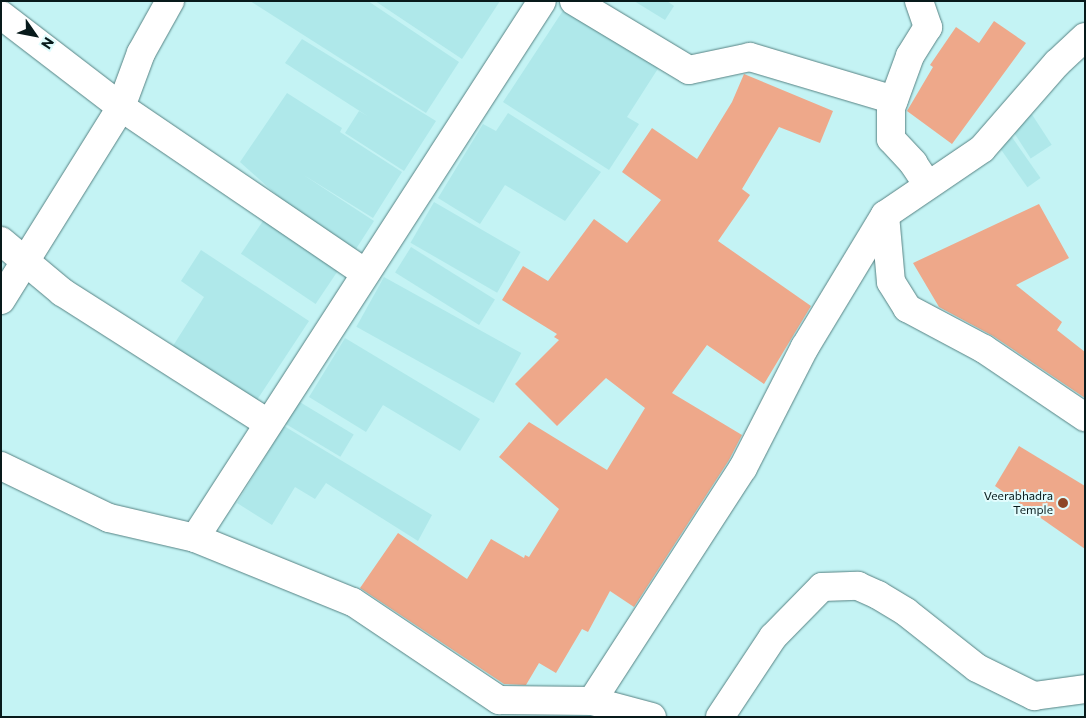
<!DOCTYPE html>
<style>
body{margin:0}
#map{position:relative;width:1086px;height:718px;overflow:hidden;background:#c4f3f4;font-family:Commissioner,sans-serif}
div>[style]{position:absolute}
.built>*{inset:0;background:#afe8ea;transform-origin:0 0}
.building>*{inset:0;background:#eea88a}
.roads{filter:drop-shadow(0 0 1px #568283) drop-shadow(0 0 1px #568283)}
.minor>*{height:28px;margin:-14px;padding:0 14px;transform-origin:14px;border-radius:14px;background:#fff}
.dots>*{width:14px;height:14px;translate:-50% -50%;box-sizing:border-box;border:2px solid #e1fcfd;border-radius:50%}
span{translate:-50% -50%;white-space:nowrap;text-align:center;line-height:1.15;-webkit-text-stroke:4px #e1fcfd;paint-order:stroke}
.poi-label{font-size:12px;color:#081a1b}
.right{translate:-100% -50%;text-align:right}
.frame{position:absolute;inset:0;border:2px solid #081a1b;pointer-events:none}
.north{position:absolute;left:10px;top:10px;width:50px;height:50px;-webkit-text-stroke:4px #e1fcfd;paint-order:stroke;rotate:123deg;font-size:14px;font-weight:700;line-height:20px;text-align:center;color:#081a1b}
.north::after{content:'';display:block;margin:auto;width:18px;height:22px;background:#081a1b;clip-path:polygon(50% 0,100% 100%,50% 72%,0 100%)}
</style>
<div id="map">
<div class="built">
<div style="clip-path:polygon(250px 1px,368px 1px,459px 62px,426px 113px)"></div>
<div style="clip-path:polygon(375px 1px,500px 1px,462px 59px)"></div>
<div style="clip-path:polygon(634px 1px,667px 1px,674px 6px,665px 20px)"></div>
<div style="clip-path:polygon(564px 9px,659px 67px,627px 117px,639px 124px,609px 170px,503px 102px)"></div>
<div style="clip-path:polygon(302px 39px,436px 121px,404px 171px,345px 133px,359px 111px,369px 117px,285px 63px)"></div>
<div style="clip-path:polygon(287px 93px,342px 128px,340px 132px,402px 172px,373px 218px,302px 174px,374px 221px,354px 252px,310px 225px,240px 162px)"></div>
<div style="clip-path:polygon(508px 113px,601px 172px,565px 221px,505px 185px,480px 224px,438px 198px,483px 124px,496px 131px)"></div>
<div style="left:1031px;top:113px;width:38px;height:25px;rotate:57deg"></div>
<div style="left:1009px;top:133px;width:55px;height:16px;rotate:55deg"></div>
<div style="left:434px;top:202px;width:100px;height:47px;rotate:30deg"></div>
<div style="left:265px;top:218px;width:90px;height:43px;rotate:34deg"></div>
<div style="left:411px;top:247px;width:99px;height:30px;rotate:32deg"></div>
<div style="clip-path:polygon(201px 250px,309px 321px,255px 403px,171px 349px,204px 297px,181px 281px)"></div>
<div style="left:384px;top:277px;width:157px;height:57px;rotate:29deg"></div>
<div style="clip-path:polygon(345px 338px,480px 419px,460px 451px,383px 405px,366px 432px,309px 397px)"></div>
<div style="left:298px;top:401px;width:65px;height:26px;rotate:31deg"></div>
<div style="clip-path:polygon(284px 426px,432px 515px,418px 541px,326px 483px,315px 499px,295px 487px,272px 525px,237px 503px)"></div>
</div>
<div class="building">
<div style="clip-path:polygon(994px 21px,1026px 43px,952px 144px,907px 111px,933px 67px,930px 65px,956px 27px,979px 43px)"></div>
<div style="clip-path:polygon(744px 74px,833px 111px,820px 143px,779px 127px,742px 189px,750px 195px,718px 241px,811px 306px,764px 384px,707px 345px,672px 393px,742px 435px,729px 460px,634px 607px,610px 591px,588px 632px,582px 629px,556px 673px,539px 663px,526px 685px,504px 684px,360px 588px,398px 533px,467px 579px,491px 539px,524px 558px,525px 555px,529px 557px,559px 509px,499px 457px,529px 422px,607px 470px,645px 408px,606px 378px,557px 426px,515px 384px,559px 340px,554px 337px,557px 334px,502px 300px,523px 266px,548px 281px,594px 219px,627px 243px,661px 200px,622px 172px,652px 128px,697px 159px,732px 102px)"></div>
<div style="clip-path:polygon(1039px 204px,1069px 258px,1016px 285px,1062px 322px,1057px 330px,1085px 352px,1085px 398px,993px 336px,939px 307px,913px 263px)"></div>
<div style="clip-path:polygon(1019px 446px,1085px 486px,1085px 549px,995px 486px)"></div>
</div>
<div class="roads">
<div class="minor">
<div style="left:574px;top:1px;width:134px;rotate:31deg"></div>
<div style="left:689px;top:70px;width:62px;rotate:-12deg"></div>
<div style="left:750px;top:57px;width:150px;rotate:16.6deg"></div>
<div style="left:919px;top:1px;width:28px;rotate:71deg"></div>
<div style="left:928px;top:27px;width:34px;rotate:122deg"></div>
<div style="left:910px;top:56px;width:55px;rotate:110.1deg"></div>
<div style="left:891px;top:108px;width:31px;rotate:90deg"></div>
<div style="left:891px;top:139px;width:33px;rotate:47deg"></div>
<div style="left:913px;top:163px;width:25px;rotate:56deg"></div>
<div style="left:1px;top:15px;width:151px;rotate:37.5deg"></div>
<div style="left:121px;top:107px;width:294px;rotate:34.2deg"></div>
<div style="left:1085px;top:37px;width:38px;rotate:137deg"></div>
<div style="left:1057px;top:63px;width:114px;rotate:131.1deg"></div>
<div style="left:982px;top:149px;width:117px;rotate:145.8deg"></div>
<div style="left:885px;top:215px;width:67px;rotate:84.9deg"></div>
<div style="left:891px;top:282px;width:31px;rotate:58deg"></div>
<div style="left:907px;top:308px;width:87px;rotate:28deg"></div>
<div style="left:984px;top:349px;width:122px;rotate:34deg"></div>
<div style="left:1px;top:241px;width:80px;rotate:39.9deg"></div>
<div style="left:62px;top:292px;width:244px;rotate:32.5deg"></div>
<div style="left:1px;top:300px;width:227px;rotate:-58.1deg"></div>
<div style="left:121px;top:107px;width:58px;rotate:-69.7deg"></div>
<div style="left:141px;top:53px;width:60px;rotate:-60.9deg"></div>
<div style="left:1px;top:466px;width:120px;rotate:25.7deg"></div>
<div style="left:109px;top:518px;width:88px;rotate:13.1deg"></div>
<div style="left:195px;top:538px;width:170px;rotate:22.1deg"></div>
<div style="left:353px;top:602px;width:176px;rotate:33.9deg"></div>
<div style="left:499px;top:700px;width:93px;rotate:0.6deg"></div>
<div style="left:592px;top:701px;width:62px;rotate:14.9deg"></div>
<div style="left:195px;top:538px;width:639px;rotate:-57.13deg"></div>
<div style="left:592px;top:701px;width:278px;rotate:-57.1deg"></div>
<div style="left:743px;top:468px;width:136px;rotate:-62.9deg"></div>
<div style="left:805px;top:347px;width:154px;rotate:-58.8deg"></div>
<div style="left:720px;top:717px;width:96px;rotate:-56.5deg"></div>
<div style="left:773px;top:637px;width:70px;rotate:-45.6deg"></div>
<div style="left:822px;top:587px;width:36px;rotate:-2deg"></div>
<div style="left:858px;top:586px;width:22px;rotate:24deg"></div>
<div style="left:878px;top:595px;width:33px;rotate:31deg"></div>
<div style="left:906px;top:612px;width:90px;rotate:38.3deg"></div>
<div style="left:977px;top:668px;width:64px;rotate:26.2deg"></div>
<div style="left:1034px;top:696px;width:51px;rotate:-7.8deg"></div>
</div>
</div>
<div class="dots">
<div style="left:1063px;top:503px;background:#8e4626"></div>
</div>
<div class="poi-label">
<span class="right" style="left:1053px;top:503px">Veerabhadra<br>Temple</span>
</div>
<div class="frame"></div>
<div class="north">N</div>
</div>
